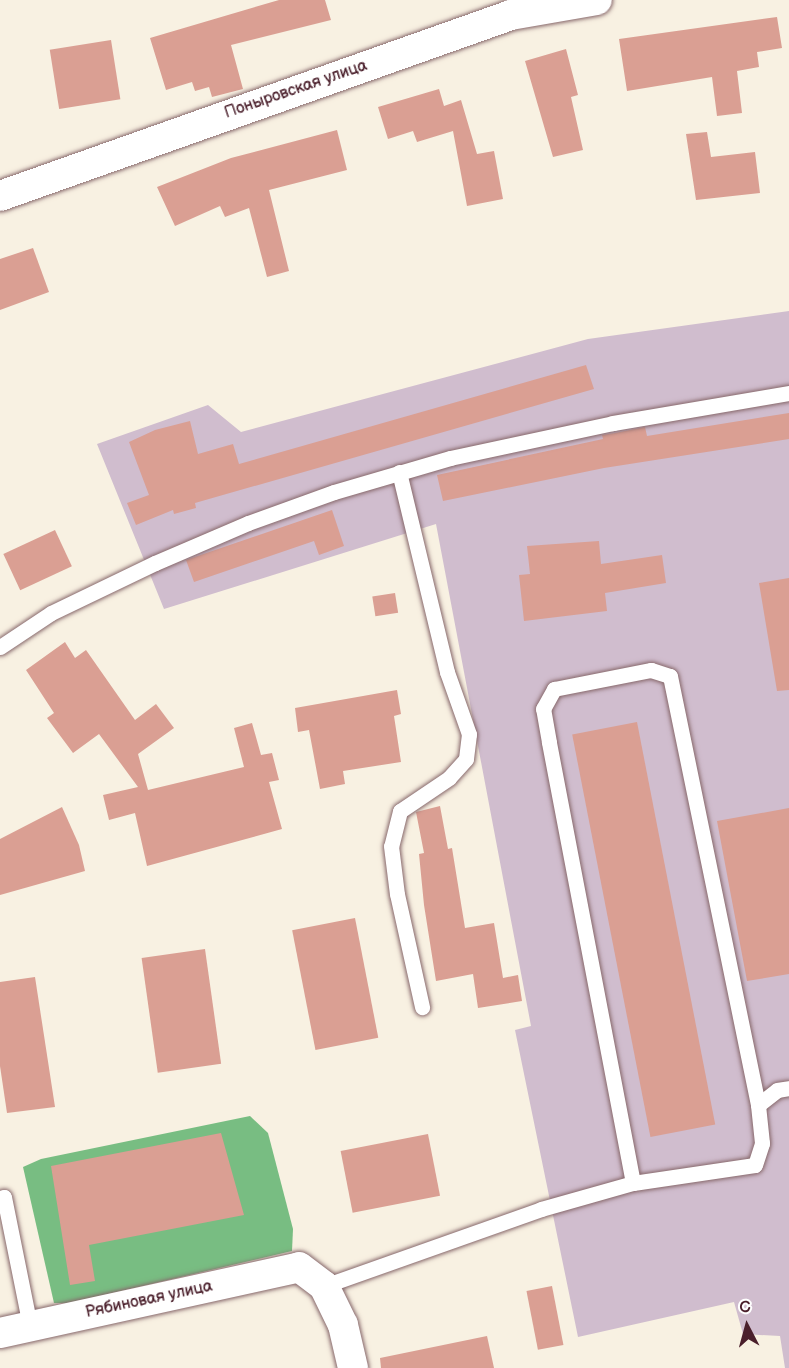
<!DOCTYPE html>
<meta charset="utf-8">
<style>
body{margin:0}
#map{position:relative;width:789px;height:1368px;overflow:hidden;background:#f8f1e2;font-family:"Balsamiq Sans",sans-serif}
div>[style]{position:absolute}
.industrial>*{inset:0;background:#d0bdce}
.forest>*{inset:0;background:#78bd82}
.building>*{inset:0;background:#da9f93;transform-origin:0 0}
.roads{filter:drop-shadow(0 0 2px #87686b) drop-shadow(0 0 2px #87686b)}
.service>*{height:15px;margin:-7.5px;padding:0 7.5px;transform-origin:7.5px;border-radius:7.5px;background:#fff}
.minor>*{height:30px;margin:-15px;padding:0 15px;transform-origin:15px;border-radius:15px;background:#fff}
span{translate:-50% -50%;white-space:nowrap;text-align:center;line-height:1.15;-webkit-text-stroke:5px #fff;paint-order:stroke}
.street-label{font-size:16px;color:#4a1f2b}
.north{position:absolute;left:717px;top:1296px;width:60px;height:60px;-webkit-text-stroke:4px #fff;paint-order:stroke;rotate:354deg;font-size:16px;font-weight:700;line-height:24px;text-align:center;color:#4a1f2b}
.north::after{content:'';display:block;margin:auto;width:21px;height:27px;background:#4a1f2b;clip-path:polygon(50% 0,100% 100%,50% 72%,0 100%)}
</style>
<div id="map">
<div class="industrial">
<div style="clip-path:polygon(789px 311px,789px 1368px,785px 1368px,780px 1336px,743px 1334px,734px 1302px,578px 1337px,515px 1030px,531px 1026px,436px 524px,164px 609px,97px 444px,208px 405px,241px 432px,588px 339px)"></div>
</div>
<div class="forest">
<div style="clip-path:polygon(250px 1116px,268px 1133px,293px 1229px,292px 1251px,70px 1303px,54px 1303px,23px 1167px,41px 1159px)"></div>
</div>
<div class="building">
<div style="clip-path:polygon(279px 0,325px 0,331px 20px,231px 45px,243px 89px,212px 97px,209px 87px,195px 91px,192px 82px,166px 90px,150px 38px)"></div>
<div style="clip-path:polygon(777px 17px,782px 48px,757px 52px,759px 67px,737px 71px,742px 113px,717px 116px,712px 77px,627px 91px,619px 39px)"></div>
<div style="left:111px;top:40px;width:60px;height:62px;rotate:81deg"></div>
<div style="clip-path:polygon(566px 49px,578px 95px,571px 97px,583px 150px,553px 157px,525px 61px)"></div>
<div style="clip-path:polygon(439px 89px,444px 106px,461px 100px,477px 154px,494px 151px,503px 199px,467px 206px,453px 131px,417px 142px,413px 131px,388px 139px,378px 107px)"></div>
<div style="clip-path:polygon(337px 130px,347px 170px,269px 190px,289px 271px,267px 277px,249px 208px,225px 217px,220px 206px,175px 226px,157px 187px,231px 158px)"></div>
<div style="clip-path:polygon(707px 132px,711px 157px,755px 152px,760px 193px,696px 200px,686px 134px)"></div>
<div style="clip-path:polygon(33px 248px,49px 292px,0 310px,0 259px)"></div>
<div style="clip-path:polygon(586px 365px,594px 389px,195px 503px,196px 508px,174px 514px,173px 510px,136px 525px,127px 503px,149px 495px,129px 442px,155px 430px,190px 421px,198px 454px,233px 444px,239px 464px)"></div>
<div style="clip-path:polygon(789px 413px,789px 439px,604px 468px,443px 501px,437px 475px,603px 439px,602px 435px,615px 433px,645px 427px,647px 436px)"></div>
<div style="clip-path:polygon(332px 510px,344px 546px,319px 555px,314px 541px,194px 582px,186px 560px)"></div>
<div style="left:55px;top:530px;width:40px;height:57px;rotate:65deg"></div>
<div style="clip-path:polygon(599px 541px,601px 564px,662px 555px,666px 583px,605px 593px,607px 611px,524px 621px,519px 575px,530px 574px,527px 546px)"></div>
<div style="clip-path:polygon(789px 578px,789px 690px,777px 691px,759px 583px)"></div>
<div style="left:395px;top:593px;width:20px;height:23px;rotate:81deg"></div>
<div style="clip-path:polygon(65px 642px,75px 658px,86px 650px,135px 720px,156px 704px,174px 728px,138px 754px,148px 790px,244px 767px,234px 728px,252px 723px,261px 755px,272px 753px,279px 780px,269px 782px,282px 829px,147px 866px,135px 813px,109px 820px,103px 795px,138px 787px,99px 734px,73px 753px,47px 718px,54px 713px,26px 670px)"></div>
<div style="clip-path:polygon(397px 690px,401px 714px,394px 716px,401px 762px,343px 771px,345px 784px,320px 789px,309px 730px,298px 732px,295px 708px)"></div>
<div style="left:637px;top:722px;width:410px;height:66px;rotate:79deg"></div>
<div style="clip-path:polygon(440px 806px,448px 849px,452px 848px,465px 928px,494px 923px,503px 978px,518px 975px,522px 1001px,478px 1008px,473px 974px,436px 981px,424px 905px,419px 854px,424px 853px,416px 812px)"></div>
<div style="clip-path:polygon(62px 807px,79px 845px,85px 871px,0 895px,0 839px)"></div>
<div style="clip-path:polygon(789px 808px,789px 974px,747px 981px,717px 821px)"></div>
<div style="left:355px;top:918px;width:122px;height:64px;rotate:79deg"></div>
<div style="left:205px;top:949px;width:116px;height:64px;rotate:82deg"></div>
<div style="clip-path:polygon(35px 977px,55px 1107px,7px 1113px,0 1066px,0 982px)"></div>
<div style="clip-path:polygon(221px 1133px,244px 1215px,89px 1245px,95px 1281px,70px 1285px,51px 1166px)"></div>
<div style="left:428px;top:1134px;width:63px;height:89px;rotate:79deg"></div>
<div style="left:552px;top:1286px;width:60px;height:26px;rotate:79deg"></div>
<div style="clip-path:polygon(487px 1336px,494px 1368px,381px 1368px,380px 1358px)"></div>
</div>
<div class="roads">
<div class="service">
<div style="left:399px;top:472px;width:206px;rotate:76.5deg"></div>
<div style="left:447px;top:672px;width:66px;rotate:70.5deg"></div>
<div style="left:469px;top:734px;width:25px;rotate:97deg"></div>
<div style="left:466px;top:759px;width:25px;rotate:132deg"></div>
<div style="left:449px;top:778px;width:59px;rotate:146deg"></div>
<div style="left:400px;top:811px;width:36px;rotate:104deg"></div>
<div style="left:391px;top:846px;width:48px;rotate:82.9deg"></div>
<div style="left:397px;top:894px;width:116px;rotate:77.5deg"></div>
<div style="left:0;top:647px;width:61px;rotate:-33.7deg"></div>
<div style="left:51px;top:613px;width:115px;rotate:-25.7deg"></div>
<div style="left:155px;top:563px;width:101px;rotate:-23.3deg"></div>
<div style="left:248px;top:523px;width:91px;rotate:-19.8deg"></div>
<div style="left:334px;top:492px;width:121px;rotate:-16.3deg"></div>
<div style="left:450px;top:458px;width:167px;rotate:-12.1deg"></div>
<div style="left:613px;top:423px;width:179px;rotate:-9.7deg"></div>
<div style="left:633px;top:1183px;width:449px;rotate:-100.8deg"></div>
<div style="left:549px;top:742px;width:34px;rotate:-100deg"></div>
<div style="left:543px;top:709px;width:23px;rotate:-61deg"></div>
<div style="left:554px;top:689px;width:99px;rotate:-11.1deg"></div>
<div style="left:651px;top:670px;width:20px;rotate:18deg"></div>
<div style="left:670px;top:676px;width:438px;rotate:78.4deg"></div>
<div style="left:0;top:1198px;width:4px;rotate:-14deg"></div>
<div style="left:4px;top:1197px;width:132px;rotate:78.6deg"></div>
<div style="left:324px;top:1286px;width:230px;rotate:-19.5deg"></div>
<div style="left:541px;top:1209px;width:96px;rotate:-15.8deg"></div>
<div style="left:633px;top:1183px;width:123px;rotate:-8.4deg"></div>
<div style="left:755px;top:1165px;width:23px;rotate:-72deg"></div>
<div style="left:762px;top:1143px;width:38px;rotate:-96deg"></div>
<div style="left:758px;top:1105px;width:24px;rotate:-38deg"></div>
<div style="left:777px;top:1090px;width:12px;rotate:-9deg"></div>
</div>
<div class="minor">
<div style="left:0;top:196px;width:542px;rotate:-19.5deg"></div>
<div style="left:511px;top:15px;width:87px;rotate:-9.9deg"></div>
<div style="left:0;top:1333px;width:306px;rotate:-12.4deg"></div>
<div style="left:299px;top:1267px;width:31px;rotate:37deg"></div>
<div style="left:324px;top:1286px;width:43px;rotate:64deg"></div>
<div style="left:343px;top:1325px;width:44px;rotate:76.9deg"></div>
</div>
</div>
<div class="street-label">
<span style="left:296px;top:90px;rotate:-19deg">Поныровская улица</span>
<span style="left:149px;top:1300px;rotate:-12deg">Рябиновая улица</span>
</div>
<div class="north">С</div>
</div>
